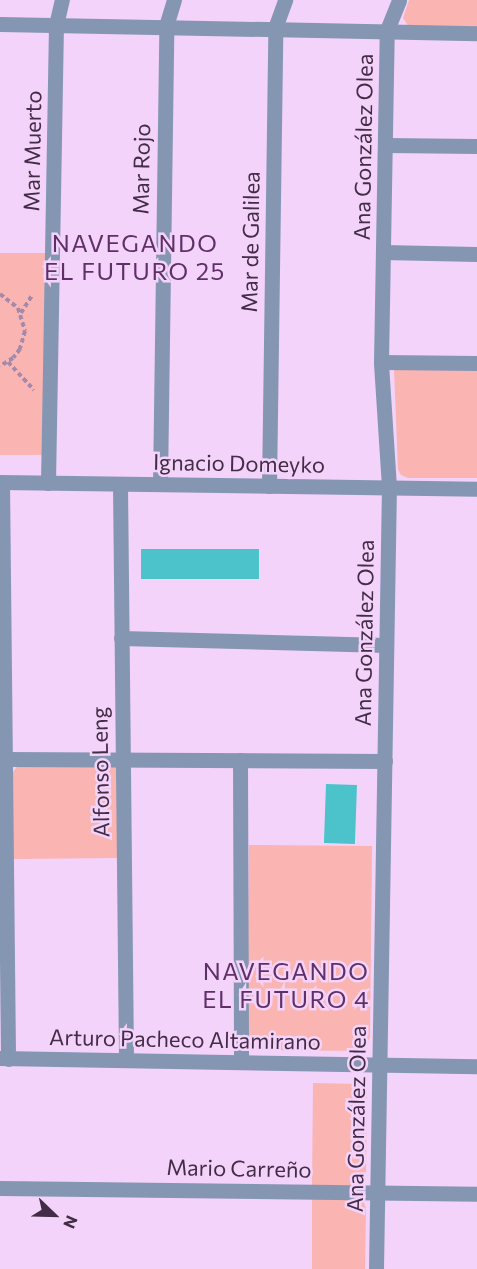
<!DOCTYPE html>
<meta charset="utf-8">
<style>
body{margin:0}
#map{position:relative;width:477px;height:1269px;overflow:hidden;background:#f4d3fa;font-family:Commissioner,sans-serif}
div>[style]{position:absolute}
.green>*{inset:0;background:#fab4b2;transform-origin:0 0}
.building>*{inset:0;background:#4cc3cb;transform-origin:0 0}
.path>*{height:4px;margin-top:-2px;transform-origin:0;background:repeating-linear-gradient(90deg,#a589aa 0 4.5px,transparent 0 7.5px)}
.minor>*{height:15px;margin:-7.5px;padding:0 7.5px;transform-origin:7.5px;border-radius:7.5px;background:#8596b3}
span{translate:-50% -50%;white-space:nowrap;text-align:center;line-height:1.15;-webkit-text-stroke:5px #f4d3fa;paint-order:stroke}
.street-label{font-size:22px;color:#422c46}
.neighbourhood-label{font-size:24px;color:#5f3068;letter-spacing:1.5px}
.north{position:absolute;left:24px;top:1185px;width:60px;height:60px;-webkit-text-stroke:4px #f4d3fa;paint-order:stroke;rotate:113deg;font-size:16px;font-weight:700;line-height:24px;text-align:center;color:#422c46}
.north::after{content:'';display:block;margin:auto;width:21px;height:27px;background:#422c46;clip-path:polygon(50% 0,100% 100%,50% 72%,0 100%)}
</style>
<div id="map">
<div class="green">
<div style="clip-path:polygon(409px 0,477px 0,477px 28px,409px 27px,403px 18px)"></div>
<div style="left:0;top:253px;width:45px;height:202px"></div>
<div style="clip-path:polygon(477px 368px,477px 478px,408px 478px,401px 475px,398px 470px,394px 369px)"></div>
<div style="clip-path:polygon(19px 764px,115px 766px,117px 770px,118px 858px,13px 859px,13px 772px)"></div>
<div style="clip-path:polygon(249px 845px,372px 846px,370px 1037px,366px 1046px,359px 1051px,257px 1050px,251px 1047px,247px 1040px)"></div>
<div style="clip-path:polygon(313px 1083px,361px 1084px,367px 1089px,366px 1175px,357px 1185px,312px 1185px)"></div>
<div style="clip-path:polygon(312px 1196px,362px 1197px,366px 1208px,365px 1269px,312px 1269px)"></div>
</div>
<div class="building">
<div style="left:141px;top:549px;width:118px;height:30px"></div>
<div style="left:326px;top:784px;width:31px;height:59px;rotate:2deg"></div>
</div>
<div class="path">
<div style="left:0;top:294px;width:23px;rotate:38deg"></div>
<div style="left:18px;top:308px;width:24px;rotate:73deg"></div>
<div style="left:25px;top:331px;width:19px;rotate:106deg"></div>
<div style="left:20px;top:349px;width:11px;rotate:128deg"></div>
<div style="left:13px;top:358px;width:15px;rotate:148deg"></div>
<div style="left:21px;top:313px;width:22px;rotate:-58deg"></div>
<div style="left:8px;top:362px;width:38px;rotate:47deg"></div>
</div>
<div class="minor">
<div style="left:0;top:24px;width:477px;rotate:1.1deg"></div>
<div style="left:385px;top:145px;width:92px;rotate:0.6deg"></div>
<div style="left:383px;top:252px;width:94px;rotate:1.2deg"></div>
<div style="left:381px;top:362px;width:96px;rotate:0.6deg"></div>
<div style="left:0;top:482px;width:477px;rotate:0.8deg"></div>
<div style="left:2px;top:482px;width:577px;rotate:89.4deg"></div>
<div style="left:48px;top:483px;width:458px;rotate:-89deg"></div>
<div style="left:56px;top:25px;width:26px;rotate:-77deg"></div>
<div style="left:120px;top:484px;width:576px;rotate:89.4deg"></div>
<div style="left:160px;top:484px;width:458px;rotate:-89.2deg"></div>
<div style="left:166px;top:26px;width:27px;rotate:-73deg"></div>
<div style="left:269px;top:486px;width:458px;rotate:-89.2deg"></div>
<div style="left:275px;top:28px;width:30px;rotate:-70deg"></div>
<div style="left:121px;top:638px;width:265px;rotate:1.5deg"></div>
<div style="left:5px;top:759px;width:380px;rotate:0.3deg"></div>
<div style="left:240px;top:760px;width:302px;rotate:89.8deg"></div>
<div style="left:0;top:1058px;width:477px;rotate:1deg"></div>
<div style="left:0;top:1188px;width:477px;rotate:0.7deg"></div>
<div style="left:376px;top:1269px;width:782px;rotate:-89.05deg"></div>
<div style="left:389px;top:487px;width:125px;rotate:-93.7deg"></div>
<div style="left:381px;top:362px;width:332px;rotate:-89deg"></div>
<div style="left:387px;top:30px;width:32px;rotate:-68deg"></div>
</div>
<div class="street-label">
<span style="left:363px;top:147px;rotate:-89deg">Ana González Olea</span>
<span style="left:32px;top:151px;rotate:-89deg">Mar Muerto</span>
<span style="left:141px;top:169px;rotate:-89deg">Mar Rojo</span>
<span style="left:250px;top:242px;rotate:-89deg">Mar de Galilea</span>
<span style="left:239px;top:463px;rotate:1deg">Ignacio Domeyko</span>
<span style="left:364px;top:633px;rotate:-89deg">Ana González Olea</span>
<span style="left:100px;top:772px;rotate:-91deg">Alfonso Leng</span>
<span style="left:185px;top:1039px;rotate:1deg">Arturo Pacheco Altamirano</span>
<span style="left:356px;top:1119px;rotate:-89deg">Ana González Olea</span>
<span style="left:239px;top:1168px;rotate:1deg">Mario Carreño</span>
</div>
<div class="neighbourhood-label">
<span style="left:135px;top:257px">NAVEGANDO<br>EL FUTURO 25</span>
<span style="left:286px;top:985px">NAVEGANDO<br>EL FUTURO 4</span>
</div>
<div class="north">N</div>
</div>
